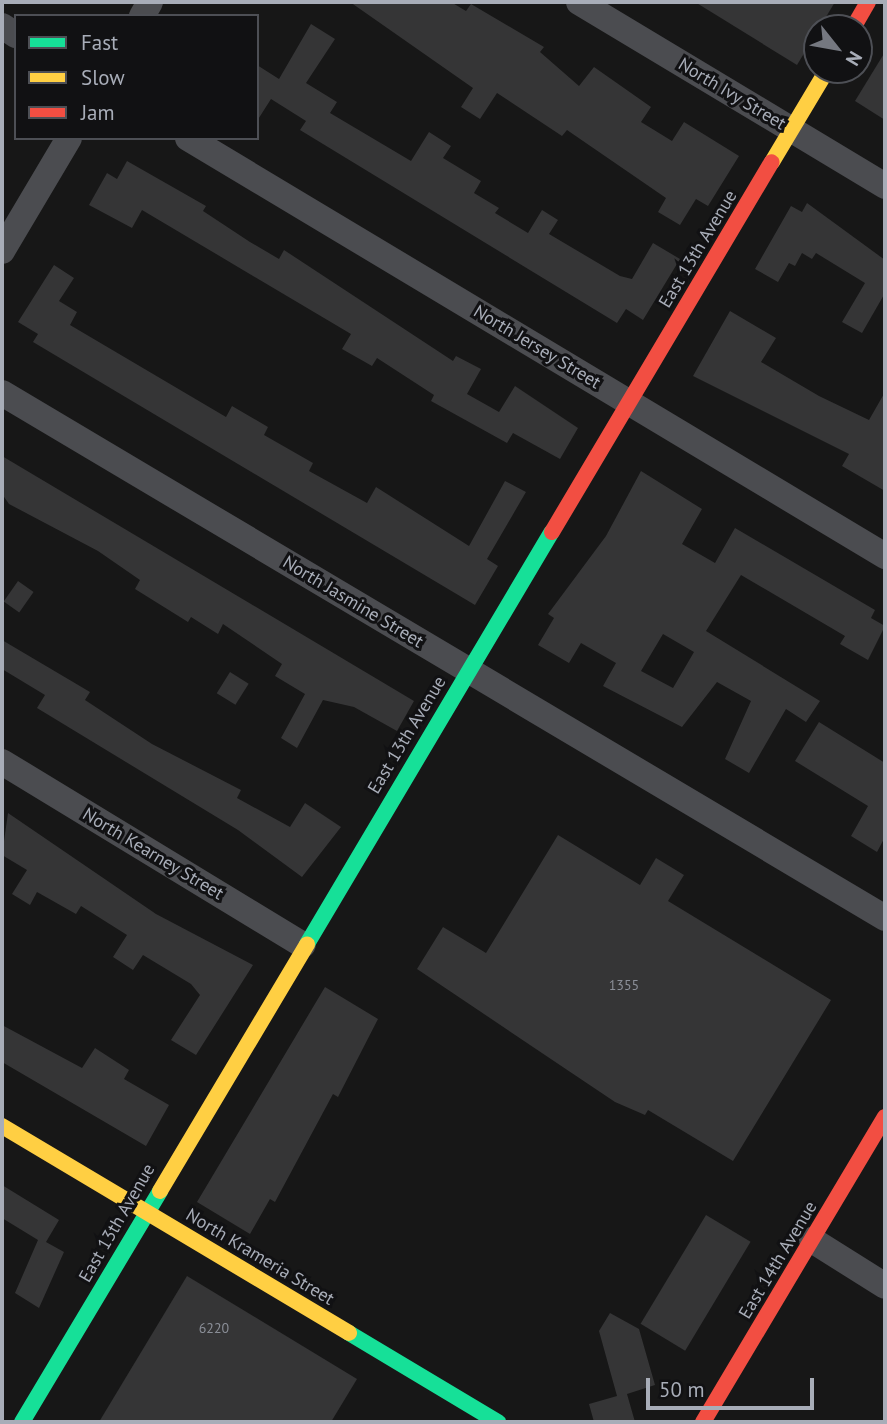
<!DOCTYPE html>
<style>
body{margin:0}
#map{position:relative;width:887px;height:1424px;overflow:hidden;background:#171717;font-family:"PT Sans",sans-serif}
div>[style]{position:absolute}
.building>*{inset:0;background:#353536;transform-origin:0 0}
.street>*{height:26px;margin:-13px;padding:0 13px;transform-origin:13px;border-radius:13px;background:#4b4c50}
.fast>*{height:16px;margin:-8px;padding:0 8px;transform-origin:8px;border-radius:8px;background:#16e098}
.slow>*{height:16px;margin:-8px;padding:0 8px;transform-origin:8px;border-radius:8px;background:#ffcf43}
.jam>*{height:16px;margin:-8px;padding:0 8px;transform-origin:8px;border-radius:8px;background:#f24e42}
span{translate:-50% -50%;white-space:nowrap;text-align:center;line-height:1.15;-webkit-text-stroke:6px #111113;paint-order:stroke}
.number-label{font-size:14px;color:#8b8f98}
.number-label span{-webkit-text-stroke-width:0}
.street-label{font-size:18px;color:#a8adb8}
.frame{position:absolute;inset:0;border:4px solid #a8adb8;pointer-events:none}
.legend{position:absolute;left:14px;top:14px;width:245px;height:126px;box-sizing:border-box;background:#111113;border:2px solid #4d4f55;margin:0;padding:9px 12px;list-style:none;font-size:21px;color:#a8adb8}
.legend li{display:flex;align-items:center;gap:14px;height:35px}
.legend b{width:35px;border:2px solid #4d4f55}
.north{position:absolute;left:803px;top:14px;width:70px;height:70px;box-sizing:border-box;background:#111113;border:2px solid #4d4f55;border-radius:50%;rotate:121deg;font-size:19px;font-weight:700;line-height:28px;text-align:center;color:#a8adb8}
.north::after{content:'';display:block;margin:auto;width:24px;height:32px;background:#757880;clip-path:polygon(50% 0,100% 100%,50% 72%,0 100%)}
.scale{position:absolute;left:646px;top:1378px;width:168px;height:32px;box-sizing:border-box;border:4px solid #a8adb8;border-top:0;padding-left:9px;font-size:21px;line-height:24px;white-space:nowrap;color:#a8adb8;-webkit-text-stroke:5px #111113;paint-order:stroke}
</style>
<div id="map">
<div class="building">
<div style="clip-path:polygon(350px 2px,451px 2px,466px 11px,471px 4px,544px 47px,540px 52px,579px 86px,594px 67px,651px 107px,641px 122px,672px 141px,684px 122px,739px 156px,708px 206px,696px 199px,680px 225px,658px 212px,666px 198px,567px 130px,562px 136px,497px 93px,480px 119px,461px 107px,473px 88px)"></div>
<div style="clip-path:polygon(695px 2px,835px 2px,797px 65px)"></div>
<div style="clip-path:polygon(311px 24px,335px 39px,306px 83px,337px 102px,330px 113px,411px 161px,429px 132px,451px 146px,443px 158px,481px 181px,474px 193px,499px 208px,495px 213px,528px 233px,542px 210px,558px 220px,549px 234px,620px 276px,632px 279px,653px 243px,680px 259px,643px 320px,626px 309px,617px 323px,300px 130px,306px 121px,271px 99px,257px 121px,257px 65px,279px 79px)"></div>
<div style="clip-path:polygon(885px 52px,885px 120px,855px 101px)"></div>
<div style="clip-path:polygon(127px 161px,206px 206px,203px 211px,250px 242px,279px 259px,284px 250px,453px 361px,456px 356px,481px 369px,467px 394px,499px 412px,515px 386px,578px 428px,560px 459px,513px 433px,507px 443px,431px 401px,434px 395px,377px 358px,372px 366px,342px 349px,351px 334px,142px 210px,132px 228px,89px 205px,107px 173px,117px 179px)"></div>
<div style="clip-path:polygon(807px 203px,885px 260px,885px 293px,862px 333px,842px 322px,865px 283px,816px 253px,812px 259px,802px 253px,795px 266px,789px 263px,778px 282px,755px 269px,791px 206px,802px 212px)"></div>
<div style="clip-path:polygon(54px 265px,74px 278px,59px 301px,77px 312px,70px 325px,226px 417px,232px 406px,268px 427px,264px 435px,313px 463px,309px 471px,367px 503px,376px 487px,469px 546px,505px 481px,526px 492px,487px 559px,498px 566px,475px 605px,33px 342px,38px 334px,18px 322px)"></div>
<div style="clip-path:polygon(730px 311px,776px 338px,761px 362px,819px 396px,869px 420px,885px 392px,885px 491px,842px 466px,849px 454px,693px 376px)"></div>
<div style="clip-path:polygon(2px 456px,414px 701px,397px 731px,354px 707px,323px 700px,297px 748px,281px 738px,305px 694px,275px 676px,282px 664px,223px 624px,218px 634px,191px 617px,188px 622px,135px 589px,140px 580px,98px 551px,9px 504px,2px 494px)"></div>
<div style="clip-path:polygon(evenodd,641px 471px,702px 509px,682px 544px,715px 563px,735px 528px,875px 610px,871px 618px,885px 626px,868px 660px,840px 644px,845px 636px,741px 575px,706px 631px,820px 701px,806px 722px,786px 709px,749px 773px,725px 759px,751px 701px,717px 682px,682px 727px,603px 686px,616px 663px,581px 643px,569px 663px,538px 645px,554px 618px,548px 614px,606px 536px,641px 471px,663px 634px,694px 652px,673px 688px,641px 671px,663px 634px)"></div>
<div style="left:18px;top:581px;width:19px;height:25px;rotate:35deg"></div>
<div style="clip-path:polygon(2px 640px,90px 692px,85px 700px,152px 744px,241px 790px,237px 798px,290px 827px,305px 803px,341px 827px,302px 877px,238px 830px,37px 708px,45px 695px,2px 669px)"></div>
<div style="left:230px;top:672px;width:22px;height:25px;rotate:32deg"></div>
<div style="clip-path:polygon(819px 722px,885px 763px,885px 837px,877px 852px,851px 836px,868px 806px,795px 761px)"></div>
<div style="clip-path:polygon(8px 813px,156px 914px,253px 965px,196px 1055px,171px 1040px,200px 995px,191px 984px,143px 955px,133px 970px,113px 957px,127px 935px,81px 906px,76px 914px,37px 892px,30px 905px,12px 894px,27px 870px,2px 855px)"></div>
<div style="clip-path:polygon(558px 835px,640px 885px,656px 858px,684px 875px,668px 901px,831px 1000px,733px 1161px,648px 1110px,645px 1115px,615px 1102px,417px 969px,443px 927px,486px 953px)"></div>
<div style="clip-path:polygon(325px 987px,378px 1019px,338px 1097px,333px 1094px,275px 1202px,270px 1199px,250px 1234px,197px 1202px)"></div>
<div style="clip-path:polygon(2px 1025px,82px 1068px,95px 1048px,129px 1070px,124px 1079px,169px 1105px,146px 1146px,2px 1062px)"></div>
<div style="clip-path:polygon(2px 1185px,59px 1220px,46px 1242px,64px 1252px,39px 1308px,15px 1293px,38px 1240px,2px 1218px)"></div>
<div style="left:706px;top:1215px;width:52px;height:127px;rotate:31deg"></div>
<div style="clip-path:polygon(187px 1276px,357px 1379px,331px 1422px,99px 1422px)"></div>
<div style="clip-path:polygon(610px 1313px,639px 1329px,655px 1385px,627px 1394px,635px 1422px,594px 1422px,589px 1404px,617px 1396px,599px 1331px)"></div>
</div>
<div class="street">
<div style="left:579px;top:2px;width:357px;rotate:31deg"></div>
<div style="left:142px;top:16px;width:16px;rotate:-60deg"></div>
<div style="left:2px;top:26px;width:17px;rotate:33deg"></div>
<div style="left:188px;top:138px;width:813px;rotate:30.95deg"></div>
<div style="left:2px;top:251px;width:131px;rotate:-59.3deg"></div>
<div style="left:2px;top:393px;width:1027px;rotate:30.73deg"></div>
<div style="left:2px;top:762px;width:352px;rotate:31.3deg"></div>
<div style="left:812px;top:1240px;width:86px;rotate:32.2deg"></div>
</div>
<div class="fast">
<div style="left:307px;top:944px;width:479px;rotate:-59.3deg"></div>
<div style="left:349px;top:1333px;width:174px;rotate:30.9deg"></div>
<div style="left:22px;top:1422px;width:269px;rotate:-59.1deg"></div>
</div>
<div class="slow">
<div style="left:772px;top:162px;width:107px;rotate:-59.1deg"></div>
<div style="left:2px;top:1126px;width:404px;rotate:30.8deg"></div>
<div style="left:160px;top:1191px;width:287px;rotate:-59.2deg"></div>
</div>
<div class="jam">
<div style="left:853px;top:28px;width:30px;rotate:-60deg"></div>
<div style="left:552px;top:532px;width:430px;rotate:-59.3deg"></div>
<div style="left:703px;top:1422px;width:355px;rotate:-59.2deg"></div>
</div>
<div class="number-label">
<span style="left:624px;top:985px">1355</span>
<span style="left:214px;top:1328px">6220</span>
</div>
<div class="street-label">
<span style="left:732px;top:94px;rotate:31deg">North Ivy Street</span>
<span style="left:698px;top:249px;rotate:-59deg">East 13th Avenue</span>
<span style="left:537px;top:347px;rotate:31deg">North Jersey Street</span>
<span style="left:353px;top:602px;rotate:31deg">North Jasmine Street</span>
<span style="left:407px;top:735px;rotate:-59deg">East 13th Avenue</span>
<span style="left:153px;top:854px;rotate:31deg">North Kearney Street</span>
<span style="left:117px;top:1223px;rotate:-60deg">East 13th Avenue</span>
<span style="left:260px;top:1257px;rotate:31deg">North Krameria Street</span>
<span style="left:778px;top:1260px;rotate:-59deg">East 14th Avenue</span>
</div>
<div class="frame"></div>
<ul class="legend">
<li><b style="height:9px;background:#16e098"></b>Fast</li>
<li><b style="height:9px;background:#ffcf43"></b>Slow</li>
<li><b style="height:9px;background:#f24e42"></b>Jam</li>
</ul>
<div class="north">N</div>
<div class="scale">50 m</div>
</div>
